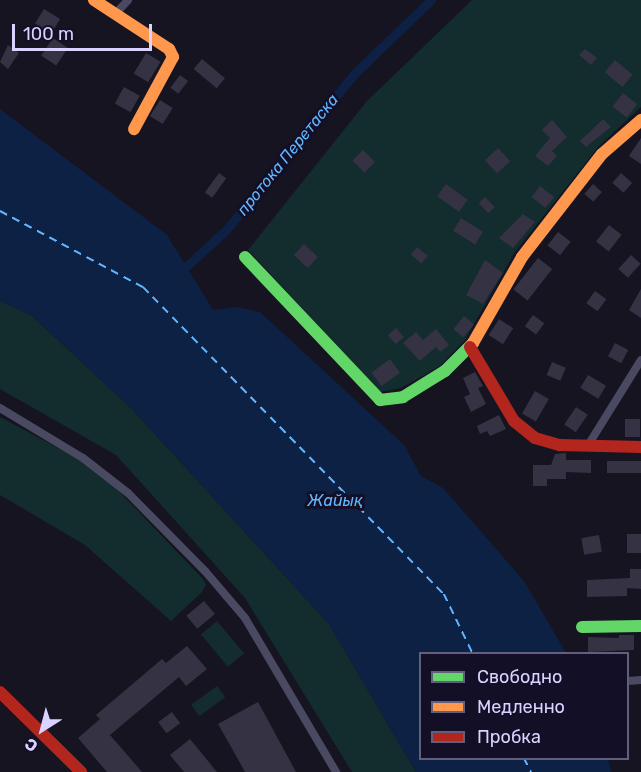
<!DOCTYPE html>
<meta charset="utf-8">
<style>
body{margin:0}
#map{position:relative;width:641px;height:772px;overflow:hidden;background:#161421;font-family:Rubik,sans-serif}
div>[style]{position:absolute}
.green>*{inset:0;background:#132c2d;transform-origin:0 0}
.water>*{inset:0;background:#0d2144}
.canal>*{height:9px;margin:-4.5px;padding:0 4.5px;transform-origin:4.5px;border-radius:4.5px;background:#0d2144}
.ferry>*{height:1.5px;margin-top:-0.75px;transform-origin:0;background:repeating-linear-gradient(90deg,#62b6ff 0 8px,transparent 0 14px)}
.building>*{inset:0;background:#343243;transform-origin:0 0}
.street>*{height:8px;margin:-4px;padding:0 4px;transform-origin:4px;border-radius:4px;background:#4a4962}
.fast>*{height:12px;margin:-6px;padding:0 6px;transform-origin:6px;border-radius:6px;background:#63d668}
.slow>*{height:12px;margin:-6px;padding:0 6px;transform-origin:6px;border-radius:6px;background:#ff974d}
.jam>*{height:12px;margin:-6px;padding:0 6px;transform-origin:6px;border-radius:6px;background:#b3261e}
span{translate:-50% -50%;white-space:nowrap;text-align:center;line-height:1.15;-webkit-text-stroke:6px #130f26;paint-order:stroke}
.water-label{font-size:16px;color:#62b6ff;font-style:italic}
.legend{position:absolute;left:419px;top:652px;width:210px;height:108px;box-sizing:border-box;background:#130f26;border:2px solid #625e7d;margin:0;padding:8px 10px;list-style:none;font-size:18px;color:#d9d4ff}
.legend li{display:flex;align-items:center;gap:12px;height:30px}
.legend b{width:30px;border:2px solid #625e7d}
.north{position:absolute;left:12px;top:700px;width:60px;height:60px;-webkit-text-stroke:4px #130f26;paint-order:stroke;rotate:216deg;font-size:16px;font-weight:700;line-height:24px;text-align:center;color:#d9d4ff}
.north::after{content:'';display:block;margin:auto;width:21px;height:27px;background:#d9d4ff;clip-path:polygon(50% 0,100% 100%,50% 72%,0 100%)}
.scale{position:absolute;left:12px;top:24px;width:140px;height:27px;box-sizing:border-box;border:3px solid #d9d4ff;border-top:0;padding-left:8px;font-size:18px;line-height:21px;white-space:nowrap;color:#d9d4ff;-webkit-text-stroke:4px #130f26;paint-order:stroke}
</style>
<div id="map">
<div class="green">
<div style="clip-path:polygon(472px 0,641px 0,641px 107px,599px 146px,515px 252px,465px 340px,440px 366px,401px 388px,380px 392px,248px 250px,367px 101px)"></div>
<div style="clip-path:polygon(0 301px,31px 315px,131px 408px,329px 624px,416px 772px,352px 772px,245px 598px,116px 455px,0 389px)"></div>
<div style="clip-path:polygon(0 417px,86px 463px,114px 486px,203px 579px,206px 585px,202px 592px,171px 621px,85px 545px,0 495px)"></div>
<div style="left:217px;top:621px;width:42px;height:21px;rotate:50deg"></div>
<div style="left:217px;top:686px;width:14px;height:32px;rotate:54deg"></div>
</div>
<div class="water">
<div style="clip-path:polygon(0 109px,167px 235px,213px 310px,236px 307px,260px 312px,404px 445px,421px 476px,443px 488px,524px 581px,566px 653px,420px 654px,420px 758px,608px 759px,611px 772px,416px 772px,329px 624px,131px 408px,31px 315px,0 301px)"></div>
</div>
<div class="canal">
<div style="left:178px;top:274px;width:65px;rotate:-42.5deg"></div>
<div style="left:226px;top:230px;width:202px;rotate:-50.6deg"></div>
<div style="left:354px;top:74px;width:107px;rotate:-43.9deg"></div>
</div>
<div class="ferry">
<div style="left:0;top:211px;width:162px;rotate:28deg"></div>
<div style="left:143px;top:287px;width:430px;rotate:45.6deg"></div>
<div style="left:444px;top:594px;width:67px;rotate:64.2deg"></div>
<div style="left:524px;top:758px;width:16px;rotate:63deg"></div>
</div>
<div class="building">
<div style="left:44px;top:9px;width:19px;height:17px;rotate:32deg"></div>
<div style="left:53px;top:38px;width:18px;height:21px;rotate:34deg"></div>
<div style="clip-path:polygon(8px 45px,19px 53px,8px 69px,0 62px)"></div>
<div style="clip-path:polygon(585px 49px,597px 58px,591px 65px,579px 55px)"></div>
<div style="left:146px;top:53px;width:17px;height:24px;rotate:31deg"></div>
<div style="left:202px;top:59px;width:30px;height:13px;rotate:40deg"></div>
<div style="left:615px;top:60px;width:23px;height:16px;rotate:40deg"></div>
<div style="left:180px;top:75px;width:10px;height:16px;rotate:37deg"></div>
<div style="left:124px;top:87px;width:18px;height:19px;rotate:29deg"></div>
<div style="left:623px;top:93px;width:18px;height:17px;rotate:38deg"></div>
<div style="left:160px;top:100px;width:15px;height:19px;rotate:32deg"></div>
<div style="clip-path:polygon(603px 119px,611px 127px,586px 147px,580px 141px)"></div>
<div style="clip-path:polygon(552px 120px,567px 137px,552px 151px,557px 156px,548px 166px,535px 156px,550px 138px,542px 130px)"></div>
<div style="clip-path:polygon(641px 138px,641px 164px,629px 156px)"></div>
<div style="left:498px;top:148px;width:18px;height:18px;rotate:47deg"></div>
<div style="left:363px;top:150px;width:17px;height:15px;rotate:45deg"></div>
<div style="left:219px;top:173px;width:9px;height:24px;rotate:36deg"></div>
<div style="left:621px;top:173px;width:15px;height:13px;rotate:42deg"></div>
<div style="left:446px;top:184px;width:27px;height:15px;rotate:36deg"></div>
<div style="left:593px;top:184px;width:12px;height:13px;rotate:42deg"></div>
<div style="left:540px;top:186px;width:18px;height:14px;rotate:38deg"></div>
<div style="left:485px;top:197px;width:14px;height:9px;rotate:45deg"></div>
<div style="clip-path:polygon(523px 214px,535px 222px,513px 248px,499px 238px)"></div>
<div style="left:461px;top:218px;width:26px;height:15px;rotate:32deg"></div>
<div style="left:609px;top:225px;width:16px;height:21px;rotate:38deg"></div>
<div style="left:558px;top:232px;width:16px;height:17px;rotate:38deg"></div>
<div style="left:304px;top:244px;width:19px;height:15px;rotate:43deg"></div>
<div style="left:417px;top:247px;width:14px;height:10px;rotate:39deg"></div>
<div style="left:631px;top:255px;width:13px;height:19px;rotate:42deg"></div>
<div style="left:538px;top:258px;width:18px;height:40px;rotate:38deg"></div>
<div style="clip-path:polygon(485px 260px,503px 273px,483px 304px,466px 295px)"></div>
<div style="clip-path:polygon(641px 289px,641px 318px,629px 310px)"></div>
<div style="left:595px;top:291px;width:14px;height:15px;rotate:36deg"></div>
<div style="left:533px;top:315px;width:14px;height:14px;rotate:36deg"></div>
<div style="left:464px;top:316px;width:13px;height:17px;rotate:39deg"></div>
<div style="left:499px;top:319px;width:17px;height:19px;rotate:33deg"></div>
<div style="left:396px;top:328px;width:12px;height:11px;rotate:48deg"></div>
<div style="clip-path:polygon(436px 329px,449px 345px,440px 352px,436px 347px,420px 361px,403px 343px,416px 332px,423px 340px)"></div>
<div style="left:615px;top:343px;width:15px;height:15px;rotate:28deg"></div>
<div style="left:390px;top:359px;width:17px;height:23px;rotate:54deg"></div>
<div style="left:552px;top:362px;width:15px;height:14px;rotate:23deg"></div>
<div style="clip-path:polygon(475px 372px,483px 386px,478px 388px,486px 404px,471px 412px,464px 397px,470px 394px,463px 378px)"></div>
<div style="left:588px;top:375px;width:21px;height:15px;rotate:31deg"></div>
<div style="left:535px;top:391px;width:16px;height:26px;rotate:30deg"></div>
<div style="left:576px;top:407px;width:14px;height:21px;rotate:34deg"></div>
<div style="clip-path:polygon(499px 415px,506px 429px,490px 436px,487px 431px,480px 434px,477px 426px)"></div>
<div style="left:625px;top:419px;width:15px;height:18px"></div>
<div style="clip-path:polygon(566px 453px,566px 460px,591px 460px,591px 473px,566px 472px,566px 479px,547px 479px,547px 486px,533px 486px,533px 465px,551px 465px,555px 454px)"></div>
<div style="left:607px;top:461px;width:34px;height:12px"></div>
<div style="left:627px;top:534px;width:14px;height:19px"></div>
<div style="left:599px;top:535px;width:17px;height:18px;rotate:80deg"></div>
<div style="clip-path:polygon(630px 569px,641px 569px,641px 589px,627px 588px,627px 596px,587px 597px,587px 580px,630px 578px)"></div>
<div style="left:204px;top:601px;width:17px;height:23px;rotate:50deg"></div>
<div style="clip-path:polygon(619px 635px,634px 635px,634px 650px,588px 652px,588px 637px,619px 638px)"></div>
<div style="clip-path:polygon(187px 646px,207px 669px,186px 686px,179px 677px,110px 735px,142px 772px,107px 772px,78px 738px,100px 719px,96px 715px,162px 659px,166px 663px)"></div>
<div style="clip-path:polygon(258px 702px,270px 724px,296px 772px,245px 772px,230px 745px,218px 724px)"></div>
<div style="left:172px;top:712px;width:14px;height:17px;rotate:54deg"></div>
<div style="clip-path:polygon(190px 739px,217px 772px,184px 772px,170px 755px)"></div>
</div>
<div class="street">
<div style="left:117px;top:12px;width:16px;rotate:-47deg"></div>
<div style="left:0;top:408px;width:97px;rotate:31.1deg"></div>
<div style="left:83px;top:458px;width:57px;rotate:37.9deg"></div>
<div style="left:128px;top:493px;width:110px;rotate:45.4deg"></div>
<div style="left:205px;top:571px;width:62px;rotate:49.6deg"></div>
<div style="left:245px;top:618px;width:179px;rotate:59.4deg"></div>
<div style="left:587px;top:447px;width:102px;rotate:-58.2deg"></div>
<div style="left:628px;top:681px;width:13px;rotate:-4deg"></div>
</div>
<div class="fast">
<div style="left:245px;top:257px;width:197px;rotate:46.6deg"></div>
<div style="left:380px;top:400px;width:23px;rotate:-7deg"></div>
<div style="left:403px;top:397px;width:49px;rotate:-31.8deg"></div>
<div style="left:445px;top:371px;width:40px;rotate:-45deg"></div>
<div style="left:582px;top:627px;width:59px;rotate:-1deg"></div>
</div>
<div class="slow">
<div style="left:94px;top:0;width:90px;rotate:33.2deg"></div>
<div style="left:169px;top:49px;width:9px;rotate:63deg"></div>
<div style="left:173px;top:57px;width:82px;rotate:118.4deg"></div>
<div style="left:473px;top:343px;width:99px;rotate:-60.3deg"></div>
<div style="left:522px;top:257px;width:130px;rotate:-52.2deg"></div>
<div style="left:602px;top:154px;width:52px;rotate:-41.1deg"></div>
</div>
<div class="jam">
<div style="left:470px;top:347px;width:86px;rotate:59.3deg"></div>
<div style="left:514px;top:421px;width:27px;rotate:39deg"></div>
<div style="left:535px;top:438px;width:26px;rotate:16deg"></div>
<div style="left:560px;top:445px;width:81px;rotate:1.4deg"></div>
<div style="left:0;top:692px;width:114px;rotate:44.6deg"></div>
</div>
<div class="water-label">
<span style="left:288px;top:155px;rotate:-51deg">протока Перетаска</span>
<span style="left:335px;top:501px">Жайық</span>
</div>
<ul class="legend">
<li><b style="height:8px;background:#63d668"></b>Свободно</li>
<li><b style="height:8px;background:#ff974d"></b>Медленно</li>
<li><b style="height:8px;background:#b3261e"></b>Пробка</li>
</ul>
<div class="north">С</div>
<div class="scale">100 m</div>
</div>
